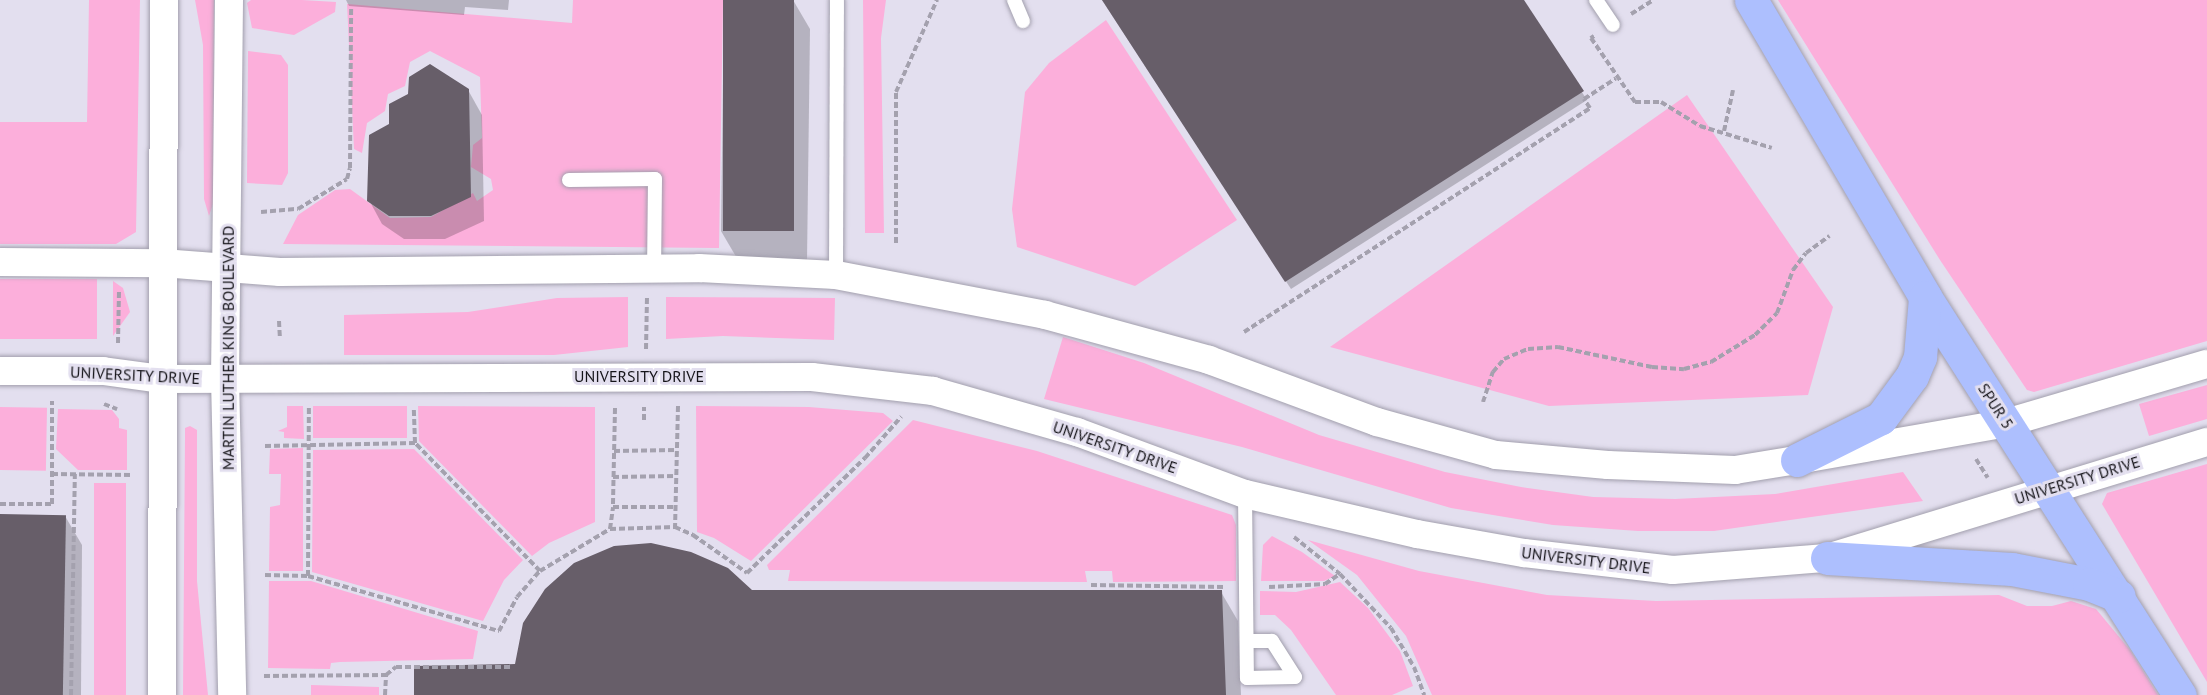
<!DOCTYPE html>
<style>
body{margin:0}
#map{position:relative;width:2207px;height:695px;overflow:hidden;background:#e3dfef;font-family:"PT Sans",sans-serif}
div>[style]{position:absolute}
.green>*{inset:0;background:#fcafdb;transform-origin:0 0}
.shadow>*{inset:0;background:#0003}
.building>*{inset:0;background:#675e69;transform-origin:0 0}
.path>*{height:4px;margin-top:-2px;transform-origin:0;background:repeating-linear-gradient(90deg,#a4a1ae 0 6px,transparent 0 9px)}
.roads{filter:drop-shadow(0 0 2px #a29fad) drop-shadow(0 0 2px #a29fad)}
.lane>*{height:14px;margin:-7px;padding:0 7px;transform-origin:7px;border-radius:7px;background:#fff}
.street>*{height:28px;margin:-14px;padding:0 14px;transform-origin:14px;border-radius:14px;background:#fff}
.highway>*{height:33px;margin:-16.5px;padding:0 16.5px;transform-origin:16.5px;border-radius:16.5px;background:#adbffe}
span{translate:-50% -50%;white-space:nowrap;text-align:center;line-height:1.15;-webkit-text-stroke:6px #e3dfef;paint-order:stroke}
.street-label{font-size:16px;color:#151419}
</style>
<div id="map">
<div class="green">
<div style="clip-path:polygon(89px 0,140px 0,136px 232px,116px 244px,0 244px,0 122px,87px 122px)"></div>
<div style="clip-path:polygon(195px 0,214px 0,213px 204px,209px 216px,204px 199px,203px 45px)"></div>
<div style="clip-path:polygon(251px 0,302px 0,336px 2px,335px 12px,294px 35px,252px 28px,247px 3px)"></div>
<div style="clip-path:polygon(573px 0,723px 0,719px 248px,283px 244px,298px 215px,335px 190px,350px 189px,390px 218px,431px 217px,473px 193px,477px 201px,493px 190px,491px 179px,471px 167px,473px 145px,482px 138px,480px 77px,430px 51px,410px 62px,405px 86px,388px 94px,385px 111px,367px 123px,362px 153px,354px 149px,347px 4px,572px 23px)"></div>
<div style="clip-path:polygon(863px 0,886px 0,881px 38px,884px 233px,865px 233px)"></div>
<div style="clip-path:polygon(1778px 0,2207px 0,2207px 341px,2034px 392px,2027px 390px,1940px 260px)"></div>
<div style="clip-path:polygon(1106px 20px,1237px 220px,1135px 286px,1017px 247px,1012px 209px,1025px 92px,1049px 63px)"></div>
<div style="clip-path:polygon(248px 51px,281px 55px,288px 65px,288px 173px,282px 185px,247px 183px)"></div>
<div style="clip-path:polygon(1687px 95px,1833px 307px,1808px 395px,1549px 406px,1330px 347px)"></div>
<div style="left:0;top:279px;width:97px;height:60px"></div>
<div style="clip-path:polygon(113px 281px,123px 288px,130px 312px,113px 336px)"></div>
<div style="clip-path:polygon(628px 297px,628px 347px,554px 355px,344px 355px,344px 315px,468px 312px,557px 298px)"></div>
<div style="clip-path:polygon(666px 297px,835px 298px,834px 340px,723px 336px,666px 339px)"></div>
<div style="clip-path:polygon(1063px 337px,1144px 363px,1319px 435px,1445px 472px,1521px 487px,1593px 497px,1675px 499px,1775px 494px,1903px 472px,1923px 501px,1714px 531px,1638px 531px,1553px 525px,1451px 508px,1242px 447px,1044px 399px)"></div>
<div style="clip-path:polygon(2207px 385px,2207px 419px,2149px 436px,2139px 404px)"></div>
<div style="clip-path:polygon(287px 406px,303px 406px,304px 439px,284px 438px,284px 432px,278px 431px,287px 427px)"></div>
<div style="left:313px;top:406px;width:94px;height:32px"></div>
<div style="clip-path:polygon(418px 406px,595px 407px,595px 522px,549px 543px,532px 556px,419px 441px)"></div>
<div style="clip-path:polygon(696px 406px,809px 407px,883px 413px,893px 421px,751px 561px,714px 538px,697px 532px)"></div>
<div style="left:0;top:407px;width:47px;height:63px;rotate:1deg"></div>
<div style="clip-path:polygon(58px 409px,112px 410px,119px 419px,119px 428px,127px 430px,127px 470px,78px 470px,56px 449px)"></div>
<div style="clip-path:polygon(913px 420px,1037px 451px,1232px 515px,1236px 525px,1236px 581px,1113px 582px,1112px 571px,1085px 571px,1087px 582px,788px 581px,790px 570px,769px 570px,767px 565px)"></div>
<div style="clip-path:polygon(190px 426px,197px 430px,197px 581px,208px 695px,183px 695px,185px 436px,185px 428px)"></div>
<div style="clip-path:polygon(303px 448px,303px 571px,269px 571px,270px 507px,280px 505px,281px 474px,269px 474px,270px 449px)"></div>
<div style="clip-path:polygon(414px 449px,523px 560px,504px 580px,483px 621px,312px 572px,313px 450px)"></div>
<div style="clip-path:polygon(2207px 464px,2207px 682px,2102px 504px,2107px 493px)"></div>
<div style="left:94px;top:483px;width:32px;height:212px"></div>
<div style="clip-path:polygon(1272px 536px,1302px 552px,1335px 576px,1324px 581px,1261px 581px,1263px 545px)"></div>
<div style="clip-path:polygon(1308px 540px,1419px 571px,1547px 595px,1656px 601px,1999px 595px,2027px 606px,2052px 606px,2071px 601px,2096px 609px,2130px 650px,2158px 695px,1432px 695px,1406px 636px,1357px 575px)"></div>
<div style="clip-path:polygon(269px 581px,311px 581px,478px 631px,473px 659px,340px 662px,331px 663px,330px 669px,268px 668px)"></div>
<div style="clip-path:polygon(1340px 582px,1368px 608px,1400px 651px,1413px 686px,1392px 695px,1336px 695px,1291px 630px,1275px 615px,1260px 615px,1260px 591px,1296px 592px)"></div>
<div style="clip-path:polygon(311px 685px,379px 687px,379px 695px,311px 695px)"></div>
</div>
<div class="shadow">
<div style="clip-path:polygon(346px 0,509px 0,508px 10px,465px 7px,464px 15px,349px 6px)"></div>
<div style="clip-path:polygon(724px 0,793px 0,810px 29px,807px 261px,738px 260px,721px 231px)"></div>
<div style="clip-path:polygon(1102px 0,1522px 0,1587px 100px,1291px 289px)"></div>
<div style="clip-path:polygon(468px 90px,482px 115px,484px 221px,445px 239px,404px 239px,382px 224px,369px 200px)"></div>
<div style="clip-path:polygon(0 515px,65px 516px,82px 545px,81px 695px,0 695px)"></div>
<div style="clip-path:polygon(752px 591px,1221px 592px,1238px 621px,1241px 695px,416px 695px)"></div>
</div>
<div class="building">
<div style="left:723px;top:0;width:71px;height:231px"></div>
<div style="clip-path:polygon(1102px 0,1524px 0,1584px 91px,1285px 282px)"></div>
<div style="clip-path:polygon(430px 64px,469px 89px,471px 197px,431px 216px,389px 216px,367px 201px,369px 135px,389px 124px,389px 104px,408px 94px,409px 77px)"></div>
<div style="left:0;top:514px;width:66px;height:181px;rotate:1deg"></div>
<div style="clip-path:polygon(651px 543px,691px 552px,728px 568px,752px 590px,1222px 590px,1226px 695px,414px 695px,414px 666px,515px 664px,523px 623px,545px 589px,574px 563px,614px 546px)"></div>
</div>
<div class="path">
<div style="left:1631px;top:14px;width:26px;rotate:-32deg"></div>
<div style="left:1594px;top:36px;width:4px;rotate:146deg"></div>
<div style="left:1591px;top:38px;width:78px;rotate:55.5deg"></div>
<div style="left:1635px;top:102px;width:26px"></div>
<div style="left:1661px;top:102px;width:46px;rotate:31.6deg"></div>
<div style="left:1700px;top:126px;width:75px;rotate:17deg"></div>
<div style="left:1724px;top:131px;width:42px;rotate:-77.6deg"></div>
<div style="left:261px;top:212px;width:37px;rotate:-5deg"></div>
<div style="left:298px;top:209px;width:57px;rotate:-31.5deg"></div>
<div style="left:347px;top:179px;width:11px;rotate:-75deg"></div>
<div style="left:350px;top:168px;width:159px;rotate:-89.6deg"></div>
<div style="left:896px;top:243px;width:151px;rotate:-90deg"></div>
<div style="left:896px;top:92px;width:101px;rotate:-66deg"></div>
<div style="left:279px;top:321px;width:18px;rotate:87deg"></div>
<div style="left:1244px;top:332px;width:412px;rotate:-32.9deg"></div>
<div style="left:1590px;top:108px;width:11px;rotate:-124deg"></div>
<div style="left:1584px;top:99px;width:38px;rotate:-33deg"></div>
<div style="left:118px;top:343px;width:52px;rotate:-88.9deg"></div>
<div style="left:646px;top:349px;width:52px;rotate:-88.9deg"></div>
<div style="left:1483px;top:402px;width:32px;rotate:-72deg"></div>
<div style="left:1493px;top:372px;width:17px;rotate:-50deg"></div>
<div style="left:1504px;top:359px;width:26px;rotate:-23deg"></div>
<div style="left:1528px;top:349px;width:30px;rotate:-4deg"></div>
<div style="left:1558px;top:347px;width:96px;rotate:12deg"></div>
<div style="left:1652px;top:367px;width:32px;rotate:4deg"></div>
<div style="left:1684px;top:369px;width:28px;rotate:-15deg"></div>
<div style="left:1711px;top:362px;width:52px;rotate:-31.5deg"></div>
<div style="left:1755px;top:335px;width:31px;rotate:-45deg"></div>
<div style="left:1777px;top:313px;width:46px;rotate:-69.6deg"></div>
<div style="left:1793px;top:270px;width:21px;rotate:-53deg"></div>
<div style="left:1806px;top:253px;width:29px;rotate:-36deg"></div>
<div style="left:104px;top:404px;width:14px;rotate:21deg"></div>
<div style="left:678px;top:406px;width:121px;rotate:91.4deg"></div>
<div style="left:675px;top:527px;width:20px;rotate:24deg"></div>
<div style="left:693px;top:535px;width:66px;rotate:35.1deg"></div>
<div style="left:747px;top:573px;width:165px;rotate:-44.3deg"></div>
<div style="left:865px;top:458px;width:55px;rotate:-48.7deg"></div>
<div style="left:615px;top:408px;width:99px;rotate:91.2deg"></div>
<div style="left:613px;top:507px;width:62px"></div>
<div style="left:644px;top:420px;width:13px;rotate:-90deg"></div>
<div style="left:265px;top:446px;width:150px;rotate:-1.1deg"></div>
<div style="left:415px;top:443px;width:36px;rotate:-92deg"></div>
<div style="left:614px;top:451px;width:62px;rotate:-0.9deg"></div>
<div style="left:1976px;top:459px;width:22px;rotate:58deg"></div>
<div style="left:52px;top:474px;width:80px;rotate:0.7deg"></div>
<div style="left:613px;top:477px;width:63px;rotate:-0.9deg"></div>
<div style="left:0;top:504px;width:52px"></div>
<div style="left:52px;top:504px;width:103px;rotate:-90deg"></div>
<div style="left:610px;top:529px;width:65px;rotate:-1.8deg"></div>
<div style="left:1294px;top:537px;width:59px;rotate:38.8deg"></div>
<div style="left:540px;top:571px;width:82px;rotate:-31deg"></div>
<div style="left:610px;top:529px;width:22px;rotate:-82deg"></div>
<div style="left:265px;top:575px;width:43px;rotate:1.3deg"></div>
<div style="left:308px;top:576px;width:168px;rotate:-89.7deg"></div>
<div style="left:308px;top:576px;width:199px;rotate:16.1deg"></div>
<div style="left:499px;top:631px;width:38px;rotate:-62deg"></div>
<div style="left:517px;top:597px;width:35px;rotate:-49deg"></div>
<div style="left:540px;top:571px;width:179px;rotate:-134.3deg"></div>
<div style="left:1091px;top:585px;width:134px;rotate:0.9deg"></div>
<div style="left:1269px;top:587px;width:56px;rotate:-3.1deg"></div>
<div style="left:1325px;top:584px;width:18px;rotate:-34deg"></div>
<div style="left:1340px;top:574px;width:74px;rotate:46.6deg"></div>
<div style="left:1391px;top:628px;width:45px;rotate:59.5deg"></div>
<div style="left:1414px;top:667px;width:30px;rotate:70deg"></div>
<div style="left:264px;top:676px;width:122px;rotate:-0.5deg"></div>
<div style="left:386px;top:675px;width:13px;rotate:-39deg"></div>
<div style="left:396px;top:667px;width:114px"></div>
<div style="left:71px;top:695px;width:221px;rotate:-89deg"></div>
<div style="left:385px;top:695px;width:20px;rotate:-87deg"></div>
</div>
<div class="roads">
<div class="lane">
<div style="left:1014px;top:0;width:23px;rotate:67deg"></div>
<div style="left:1596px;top:0;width:30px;rotate:56deg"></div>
<div style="left:569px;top:180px;width:86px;rotate:-0.7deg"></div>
<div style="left:655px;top:179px;width:90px;rotate:90.6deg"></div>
<div style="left:836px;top:275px;width:275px;rotate:-89.8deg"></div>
<div style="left:1245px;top:494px;width:184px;rotate:89.4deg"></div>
<div style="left:1247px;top:678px;width:48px;rotate:-1.2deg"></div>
<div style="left:1295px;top:677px;width:43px;rotate:-122.6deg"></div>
<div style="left:1272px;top:641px;width:25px;rotate:180deg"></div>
</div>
<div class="street">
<div style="left:229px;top:0;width:378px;rotate:90.6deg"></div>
<div style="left:225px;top:378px;width:317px;rotate:88.7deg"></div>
<div style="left:0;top:262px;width:162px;rotate:0.4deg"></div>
<div style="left:162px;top:263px;width:118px;rotate:4.4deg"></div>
<div style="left:280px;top:272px;width:419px;rotate:-0.5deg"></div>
<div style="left:699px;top:268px;width:137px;rotate:2.9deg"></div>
<div style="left:836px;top:275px;width:213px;rotate:10.8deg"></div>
<div style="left:1045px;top:315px;width:170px;rotate:15.3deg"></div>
<div style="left:1209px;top:360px;width:179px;rotate:20.3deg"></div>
<div style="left:1377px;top:422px;width:123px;rotate:15.5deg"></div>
<div style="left:1496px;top:455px;width:112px;rotate:5.1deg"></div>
<div style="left:1608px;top:465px;width:127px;rotate:2.3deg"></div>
<div style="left:1735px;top:470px;width:63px;rotate:-9.2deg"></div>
<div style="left:1797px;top:460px;width:212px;rotate:-10deg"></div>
<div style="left:2006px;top:423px;width:209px;rotate:-16.4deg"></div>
<div style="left:0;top:371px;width:103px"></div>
<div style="left:103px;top:371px;width:60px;rotate:7.7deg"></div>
<div style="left:162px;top:379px;width:650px;rotate:-0.18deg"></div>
<div style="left:812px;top:377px;width:122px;rotate:6.6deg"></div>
<div style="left:933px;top:391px;width:150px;rotate:15.9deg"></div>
<div style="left:1077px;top:432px;width:179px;rotate:20.3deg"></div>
<div style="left:1245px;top:494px;width:177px;rotate:13.1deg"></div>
<div style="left:1417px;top:534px;width:109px;rotate:10.1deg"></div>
<div style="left:1524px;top:553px;width:150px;rotate:6.5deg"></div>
<div style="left:1673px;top:570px;width:154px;rotate:-4.5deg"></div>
<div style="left:1827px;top:558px;width:397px;rotate:-17deg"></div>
<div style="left:162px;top:695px;width:695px;rotate:-89.84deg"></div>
</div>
<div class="highway">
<div style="left:1751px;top:0;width:344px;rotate:59.6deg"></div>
<div style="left:1925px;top:297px;width:473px;rotate:57.4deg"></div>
<div style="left:1797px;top:460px;width:94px;rotate:-26.6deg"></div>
<div style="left:1881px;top:418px;width:52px;rotate:-53.6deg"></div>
<div style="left:1912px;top:376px;width:21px;rotate:-67deg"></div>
<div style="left:1920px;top:357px;width:60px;rotate:-85.2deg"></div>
<div style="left:1827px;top:558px;width:185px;rotate:3.4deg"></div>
<div style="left:2012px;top:569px;width:78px;rotate:11deg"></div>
<div style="left:2089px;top:584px;width:32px;rotate:22deg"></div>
</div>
</div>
<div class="street-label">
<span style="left:228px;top:348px;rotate:-90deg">MARTIN LUTHER KING BOULEVARD</span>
<span style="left:135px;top:375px;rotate:3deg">UNIVERSITY DRIVE</span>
<span style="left:639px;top:376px">UNIVERSITY DRIVE</span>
<span style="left:1996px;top:406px;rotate:57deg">SPUR 5</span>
<span style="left:1115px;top:447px;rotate:19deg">UNIVERSITY DRIVE</span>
<span style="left:2077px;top:480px;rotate:-17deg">UNIVERSITY DRIVE</span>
<span style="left:1586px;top:560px;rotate:7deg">UNIVERSITY DRIVE</span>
</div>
</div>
